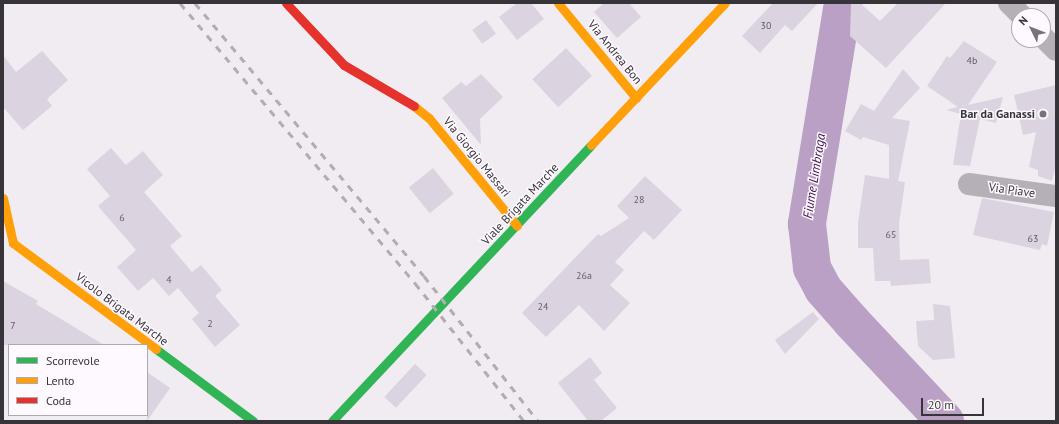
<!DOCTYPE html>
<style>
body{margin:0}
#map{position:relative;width:1059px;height:424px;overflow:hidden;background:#f0ecf2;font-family:"PT Sans",sans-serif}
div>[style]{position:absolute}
.river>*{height:38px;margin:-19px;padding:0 19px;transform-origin:19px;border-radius:19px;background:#baa0c4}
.building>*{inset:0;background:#dcd3e0;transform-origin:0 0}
.street>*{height:22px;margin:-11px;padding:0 11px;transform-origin:11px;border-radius:11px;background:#b5b0b7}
.fast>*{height:9px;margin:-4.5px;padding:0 4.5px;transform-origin:4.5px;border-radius:4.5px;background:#30b455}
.slow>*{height:9px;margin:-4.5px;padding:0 4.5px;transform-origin:4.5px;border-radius:4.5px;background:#ff9f0a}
.jam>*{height:9px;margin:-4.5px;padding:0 4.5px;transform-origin:4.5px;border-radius:4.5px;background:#e5322d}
.rail>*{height:3px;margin-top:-1.5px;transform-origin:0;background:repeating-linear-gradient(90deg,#b1adb2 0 7px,transparent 0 14px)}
.dots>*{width:11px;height:11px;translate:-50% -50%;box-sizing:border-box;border:2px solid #fdf9ff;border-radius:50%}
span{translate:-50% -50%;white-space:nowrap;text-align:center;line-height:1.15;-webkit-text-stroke:3px #fdf9ff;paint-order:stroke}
.number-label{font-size:10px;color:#615e64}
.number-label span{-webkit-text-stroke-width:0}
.street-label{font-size:12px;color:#363438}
.poi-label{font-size:12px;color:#363438;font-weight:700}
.right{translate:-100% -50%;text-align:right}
.water-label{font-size:13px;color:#3f134e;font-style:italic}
.frame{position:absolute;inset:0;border:4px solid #363438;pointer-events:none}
.legend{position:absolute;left:8px;top:344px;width:140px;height:72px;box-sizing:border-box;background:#fdf9ff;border:1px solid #adaaaf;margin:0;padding:5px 7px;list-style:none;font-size:12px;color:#363438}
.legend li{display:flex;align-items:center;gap:8px;height:20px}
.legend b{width:20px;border:1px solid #adaaaf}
.north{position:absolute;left:1011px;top:8px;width:40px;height:40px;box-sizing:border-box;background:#fdf9ff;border:1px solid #adaaaf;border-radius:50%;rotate:313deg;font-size:11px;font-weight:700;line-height:16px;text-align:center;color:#363438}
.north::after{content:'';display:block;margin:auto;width:14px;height:18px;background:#777479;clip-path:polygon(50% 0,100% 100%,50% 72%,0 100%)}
.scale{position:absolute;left:921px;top:398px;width:63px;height:18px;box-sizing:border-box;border:2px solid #363438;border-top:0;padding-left:5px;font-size:12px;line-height:14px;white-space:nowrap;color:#363438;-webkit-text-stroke:3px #fdf9ff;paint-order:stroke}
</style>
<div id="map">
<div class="river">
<div style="left:843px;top:3px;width:224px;rotate:99.3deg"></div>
<div style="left:807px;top:224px;width:44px;rotate:83.5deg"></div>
<div style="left:812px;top:268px;width:24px;rotate:62deg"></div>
<div style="left:823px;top:289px;width:44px;rotate:48.7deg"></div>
<div style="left:852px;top:322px;width:136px;rotate:46.8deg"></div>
</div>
<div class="building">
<div style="clip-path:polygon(517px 3px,531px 3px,544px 19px,517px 40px,499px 17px)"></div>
<div style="clip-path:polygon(604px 3px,629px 3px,641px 17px,617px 38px,594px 12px)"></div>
<div style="clip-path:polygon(773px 3px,818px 3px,792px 31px,785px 25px,760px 53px,742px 36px)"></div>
<div style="clip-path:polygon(851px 3px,860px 3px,880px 21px,898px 3px,946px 3px,886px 68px,850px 36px)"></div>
<div style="left:486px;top:20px;width:17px;height:17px;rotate:54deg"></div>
<div style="clip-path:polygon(964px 41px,997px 62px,968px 105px,1003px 97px,996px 123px,980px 119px,970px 166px,953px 165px,961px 114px,946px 110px,958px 107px,927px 86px,947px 56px,950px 58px)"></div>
<div style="left:566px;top:48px;width:38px;height:46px;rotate:47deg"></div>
<div style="clip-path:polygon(42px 51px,68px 80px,47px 99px,52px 106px,23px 130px,3px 107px,3px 55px,16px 72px)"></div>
<div style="clip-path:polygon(903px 69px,920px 88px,892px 118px,910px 121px,898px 181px,905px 182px,899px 224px,900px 260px,929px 259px,931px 283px,891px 286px,890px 281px,875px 281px,873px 248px,858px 248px,858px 223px,865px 175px,889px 179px,889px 145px,863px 137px,861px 140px,845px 131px,861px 104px,874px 111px)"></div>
<div style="clip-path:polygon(481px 74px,503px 97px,480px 119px,481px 145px,442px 98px,461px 82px,466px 86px)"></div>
<div style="clip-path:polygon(1056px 85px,1056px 165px,1052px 181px,1038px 176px,1038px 170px,1029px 167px,1036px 132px,1023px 135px,1014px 95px)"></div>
<div style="clip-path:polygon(111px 148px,126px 165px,143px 151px,163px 175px,144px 192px,182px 236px,170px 246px,192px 272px,201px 265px,222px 290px,215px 296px,240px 325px,215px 347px,192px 319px,199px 313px,178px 288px,169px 296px,153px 278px,138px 291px,117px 267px,136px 250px,98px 206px,110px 196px,87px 169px)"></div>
<div style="left:433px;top:168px;width:33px;height:31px;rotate:51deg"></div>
<div style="clip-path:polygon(645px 176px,682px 210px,654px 240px,644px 231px,615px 262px,624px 270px,610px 285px,630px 303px,604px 331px,579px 305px,546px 337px,522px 313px,598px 234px,601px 236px,629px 218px,617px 206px)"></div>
<div style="clip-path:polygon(982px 198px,1054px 212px,1047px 246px,1042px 244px,1040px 250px,973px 235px)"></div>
<div style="clip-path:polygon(3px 281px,38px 301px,36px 304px,104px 345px,3px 345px)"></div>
<div style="clip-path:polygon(933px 304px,950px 306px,955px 358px,933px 360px,918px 346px,916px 321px,934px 320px)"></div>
<div style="clip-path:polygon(813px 312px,819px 319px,785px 354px,775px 340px)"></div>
<div style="clip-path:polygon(590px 357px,602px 373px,594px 380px,617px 408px,601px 421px,588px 421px,558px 383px)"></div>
<div style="left:415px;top:364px;width:16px;height:45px;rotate:43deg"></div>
<div style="clip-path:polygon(147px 372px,170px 388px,147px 421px)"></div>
</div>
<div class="street">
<div style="left:1009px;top:3px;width:18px;rotate:45deg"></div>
<div style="left:1043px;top:37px;width:18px;rotate:45deg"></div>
<div style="left:969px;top:184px;width:88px;rotate:7.9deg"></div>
</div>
<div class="fast">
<div style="left:156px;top:349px;width:121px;rotate:36.6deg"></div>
<div style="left:332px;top:421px;width:378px;rotate:-46.8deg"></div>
</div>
<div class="slow">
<div style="left:558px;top:3px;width:123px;rotate:50.6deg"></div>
<div style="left:414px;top:106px;width:19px;rotate:39deg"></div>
<div style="left:429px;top:118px;width:139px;rotate:50.8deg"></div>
<div style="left:591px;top:145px;width:195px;rotate:-46.7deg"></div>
<div style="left:3px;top:198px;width:46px;rotate:77.5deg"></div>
<div style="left:13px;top:243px;width:178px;rotate:36.5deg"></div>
</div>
<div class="jam">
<div style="left:286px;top:3px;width:85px;rotate:46.9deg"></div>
<div style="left:344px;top:65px;width:81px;rotate:30.4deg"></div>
</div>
<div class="rail">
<div style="left:180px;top:3px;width:366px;rotate:50deg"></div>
<div style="left:415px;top:283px;width:176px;rotate:51.7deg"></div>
<div style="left:195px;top:3px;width:356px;rotate:50deg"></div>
<div style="left:424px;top:276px;width:184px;rotate:51.8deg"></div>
</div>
<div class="dots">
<div style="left:1043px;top:114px;background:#777479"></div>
</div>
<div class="number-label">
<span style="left:766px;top:26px">30</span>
<span style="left:972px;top:61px">4b</span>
<span style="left:639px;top:200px">28</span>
<span style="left:122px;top:218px">6</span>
<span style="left:891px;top:235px">65</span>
<span style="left:1033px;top:239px">63</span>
<span style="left:584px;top:276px">26a</span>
<span style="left:169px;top:280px">4</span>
<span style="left:543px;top:307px">24</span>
<span style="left:210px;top:324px">2</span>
<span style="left:13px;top:326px">7</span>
</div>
<div class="street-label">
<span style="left:615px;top:52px;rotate:51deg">Via Andrea Bon</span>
<span style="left:477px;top:157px;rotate:51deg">Via Giorgio Massari</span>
<span style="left:1012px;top:190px;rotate:8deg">Via Piave</span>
<span style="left:520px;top:204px;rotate:-47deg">Viale Brigata Marche</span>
<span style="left:122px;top:309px;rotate:37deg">Vicolo Brigata Marche</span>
</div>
<div class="poi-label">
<span class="right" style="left:1035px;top:114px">Bar da Ganassi</span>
</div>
<div class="water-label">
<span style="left:815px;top:176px;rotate:-81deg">Fiume Limbraga</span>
</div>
<div class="frame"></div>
<ul class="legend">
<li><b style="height:5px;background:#30b455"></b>Scorrevole</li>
<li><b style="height:5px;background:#ff9f0a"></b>Lento</li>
<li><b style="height:5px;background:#e5322d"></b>Coda</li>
</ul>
<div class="north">N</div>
<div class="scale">20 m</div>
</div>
